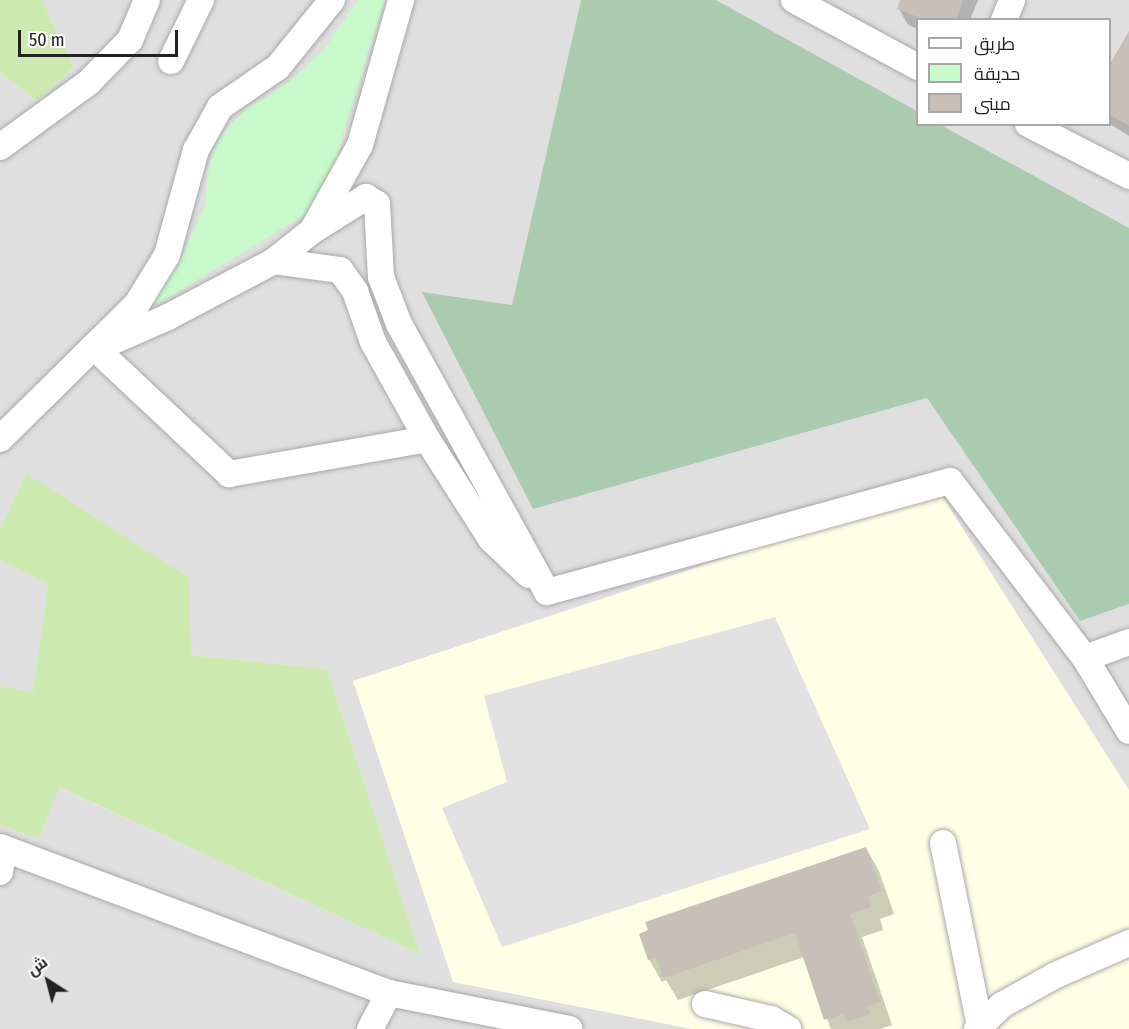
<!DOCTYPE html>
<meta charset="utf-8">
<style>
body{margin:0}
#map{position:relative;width:1129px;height:1029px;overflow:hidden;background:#f2efe9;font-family:"Fira Sans Condensed",Cairo,sans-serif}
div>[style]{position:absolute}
.residential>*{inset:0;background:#e0dfdf}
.education>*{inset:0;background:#ffffe5}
.grass>*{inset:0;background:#cdebb0}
.cemetery>*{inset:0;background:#aacbaf}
.park>*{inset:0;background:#c8facc}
.parking>*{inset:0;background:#e2e2e2}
.shadow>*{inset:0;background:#0003}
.building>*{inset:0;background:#c7bfb8}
.roads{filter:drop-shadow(0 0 2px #a9a9a9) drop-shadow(0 0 2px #a9a9a9)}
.minor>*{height:26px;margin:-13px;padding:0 13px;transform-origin:13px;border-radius:13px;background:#fff}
span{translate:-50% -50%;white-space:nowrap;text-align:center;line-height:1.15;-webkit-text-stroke:4.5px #fff;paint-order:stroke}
.legend{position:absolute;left:916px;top:18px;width:195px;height:108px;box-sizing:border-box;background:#fff;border:2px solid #a7a7a7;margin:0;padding:8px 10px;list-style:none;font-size:18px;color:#222}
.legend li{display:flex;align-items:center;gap:12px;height:30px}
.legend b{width:30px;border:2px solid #a7a7a7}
.north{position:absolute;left:18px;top:951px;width:60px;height:60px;-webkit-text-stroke:4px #fff;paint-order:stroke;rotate:324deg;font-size:16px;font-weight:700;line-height:24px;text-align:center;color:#222}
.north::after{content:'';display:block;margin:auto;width:21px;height:27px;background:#222;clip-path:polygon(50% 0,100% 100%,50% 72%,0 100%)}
.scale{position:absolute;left:18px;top:30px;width:160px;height:27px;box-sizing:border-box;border:3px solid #222;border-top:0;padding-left:8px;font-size:18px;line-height:21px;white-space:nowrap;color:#222;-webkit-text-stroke:4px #fff;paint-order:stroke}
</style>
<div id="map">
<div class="residential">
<div style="clip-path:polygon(42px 0,581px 0,512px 306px,423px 292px,533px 509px,927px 398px,1080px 621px,1129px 604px,1129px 1029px,0 1029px,0 825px,39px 839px,58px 787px,420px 954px,327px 669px,191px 655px,26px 473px,0 530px,0 72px,37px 101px,74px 66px)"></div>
<div style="clip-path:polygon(716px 0,1129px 0,1129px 228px,941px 125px,1110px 124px,1110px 20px,918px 20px,917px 111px)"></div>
<div style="clip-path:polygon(0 560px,48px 584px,33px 693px,0 686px)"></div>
</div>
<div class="education">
<div style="clip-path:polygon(937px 488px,1129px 790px,1129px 1029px,692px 1029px,453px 982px,353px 681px)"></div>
</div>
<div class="grass">
<div style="clip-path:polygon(0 0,42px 0,74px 66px,37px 101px,0 72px)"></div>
<div style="clip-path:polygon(26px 473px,189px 578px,191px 655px,327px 669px,420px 954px,59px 787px,39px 839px,0 825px,0 686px,33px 692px,48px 584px,0 560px,0 530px)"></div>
</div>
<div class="cemetery">
<div style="clip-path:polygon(581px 0,716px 0,917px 111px,918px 124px,941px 125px,1129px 228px,1129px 604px,1080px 621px,927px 398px,533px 509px,422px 292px,512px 305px)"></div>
</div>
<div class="park">
<div style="clip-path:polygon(358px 0,385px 0,345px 126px,335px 170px,306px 214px,141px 314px,178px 265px,205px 206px,208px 169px,220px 136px,245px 110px,290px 81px,325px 48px)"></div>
</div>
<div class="parking">
<div style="clip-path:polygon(775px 617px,870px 829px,502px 947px,442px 808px,507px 782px,484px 696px)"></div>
</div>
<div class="shadow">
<div style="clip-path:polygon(902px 0,978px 0,970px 20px,918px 20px,918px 29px,908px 25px,899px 9px)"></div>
<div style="clip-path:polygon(1129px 34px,1129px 136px,1110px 124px,1110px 67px)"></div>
<div style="clip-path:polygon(866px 848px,879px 871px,894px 914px,880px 919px,883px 930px,862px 937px,892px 1025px,880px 1029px,831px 1029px,804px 957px,678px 1000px,666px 980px,662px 982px,649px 959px)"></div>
</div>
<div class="building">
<div style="clip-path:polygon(900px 0,963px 0,956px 20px,925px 20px,897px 9px)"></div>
<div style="clip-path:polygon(1129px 31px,1129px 126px,1110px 115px,1110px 64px)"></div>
<div style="clip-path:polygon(866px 847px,882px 891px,868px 896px,871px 907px,850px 914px,880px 1002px,867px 1006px,870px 1014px,847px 1022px,844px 1014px,824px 1020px,795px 933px,663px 978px,656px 957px,648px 960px,639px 934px,648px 930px,645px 922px)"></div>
</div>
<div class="roads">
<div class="minor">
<div style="left:794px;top:0;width:141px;rotate:28.4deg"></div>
<div style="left:1004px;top:20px;width:22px;rotate:-68deg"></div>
<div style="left:171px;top:61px;width:68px;rotate:-63.8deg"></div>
<div style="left:1028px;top:124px;width:114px;rotate:27.2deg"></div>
<div style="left:0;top:147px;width:110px;rotate:-36.1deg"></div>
<div style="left:89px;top:82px;width:59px;rotate:-45.7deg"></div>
<div style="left:130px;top:40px;width:43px;rotate:-67deg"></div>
<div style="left:312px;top:231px;width:64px;rotate:-32.2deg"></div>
<div style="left:366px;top:197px;width:13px;rotate:32deg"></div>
<div style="left:377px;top:204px;width:73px;rotate:86.9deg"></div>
<div style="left:381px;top:277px;width:50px;rotate:69deg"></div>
<div style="left:399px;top:324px;width:306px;rotate:61.1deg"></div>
<div style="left:274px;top:261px;width:67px;rotate:7.8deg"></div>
<div style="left:340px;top:270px;width:26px;rotate:54deg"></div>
<div style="left:355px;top:291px;width:54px;rotate:70.6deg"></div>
<div style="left:373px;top:342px;width:111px;rotate:60.9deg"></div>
<div style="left:427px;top:439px;width:119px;rotate:57.4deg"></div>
<div style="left:491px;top:539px;width:52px;rotate:43.5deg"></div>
<div style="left:104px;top:345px;width:70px;rotate:-23.6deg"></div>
<div style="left:168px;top:317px;width:120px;rotate:-27.8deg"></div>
<div style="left:274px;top:261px;width:48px;rotate:-38.3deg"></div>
<div style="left:312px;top:231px;width:98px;rotate:-60.8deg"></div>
<div style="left:360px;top:145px;width:151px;rotate:-74.2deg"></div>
<div style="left:96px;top:349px;width:183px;rotate:43.2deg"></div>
<div style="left:229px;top:474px;width:201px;rotate:-10deg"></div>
<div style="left:0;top:439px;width:192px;rotate:-44.6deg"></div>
<div style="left:137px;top:304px;width:57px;rotate:-58.5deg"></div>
<div style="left:167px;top:255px;width:109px;rotate:-74.6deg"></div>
<div style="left:196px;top:150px;width:49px;rotate:-60.8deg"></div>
<div style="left:220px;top:107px;width:70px;rotate:-34.6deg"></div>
<div style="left:278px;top:67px;width:86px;rotate:-51.1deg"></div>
<div style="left:547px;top:592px;width:418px;rotate:-15.4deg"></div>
<div style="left:950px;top:481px;width:223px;rotate:52.7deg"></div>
<div style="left:1085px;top:658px;width:85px;rotate:58.9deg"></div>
<div style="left:1085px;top:658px;width:47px;rotate:-20deg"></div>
<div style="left:943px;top:843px;width:188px;rotate:78.6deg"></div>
<div style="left:0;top:847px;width:415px;rotate:20.6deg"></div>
<div style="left:389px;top:993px;width:184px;rotate:11.3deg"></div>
<div style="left:0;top:872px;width:24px;rotate:-81deg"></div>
<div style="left:705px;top:1004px;width:68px;rotate:12.8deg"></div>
<div style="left:771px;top:1019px;width:20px;rotate:30deg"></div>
<div style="left:370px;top:1029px;width:41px;rotate:-62.2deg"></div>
<div style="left:977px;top:1029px;width:35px;rotate:-44deg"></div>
<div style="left:1002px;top:1005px;width:62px;rotate:-29.1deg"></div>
<div style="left:1056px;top:975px;width:80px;rotate:-23.7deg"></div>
</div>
</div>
<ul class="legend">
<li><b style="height:8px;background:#fff"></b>طريق</li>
<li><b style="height:16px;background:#c8facc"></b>حديقة</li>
<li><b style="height:16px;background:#c7bfb8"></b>مبنى</li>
</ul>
<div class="north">ش</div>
<div class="scale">50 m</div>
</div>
